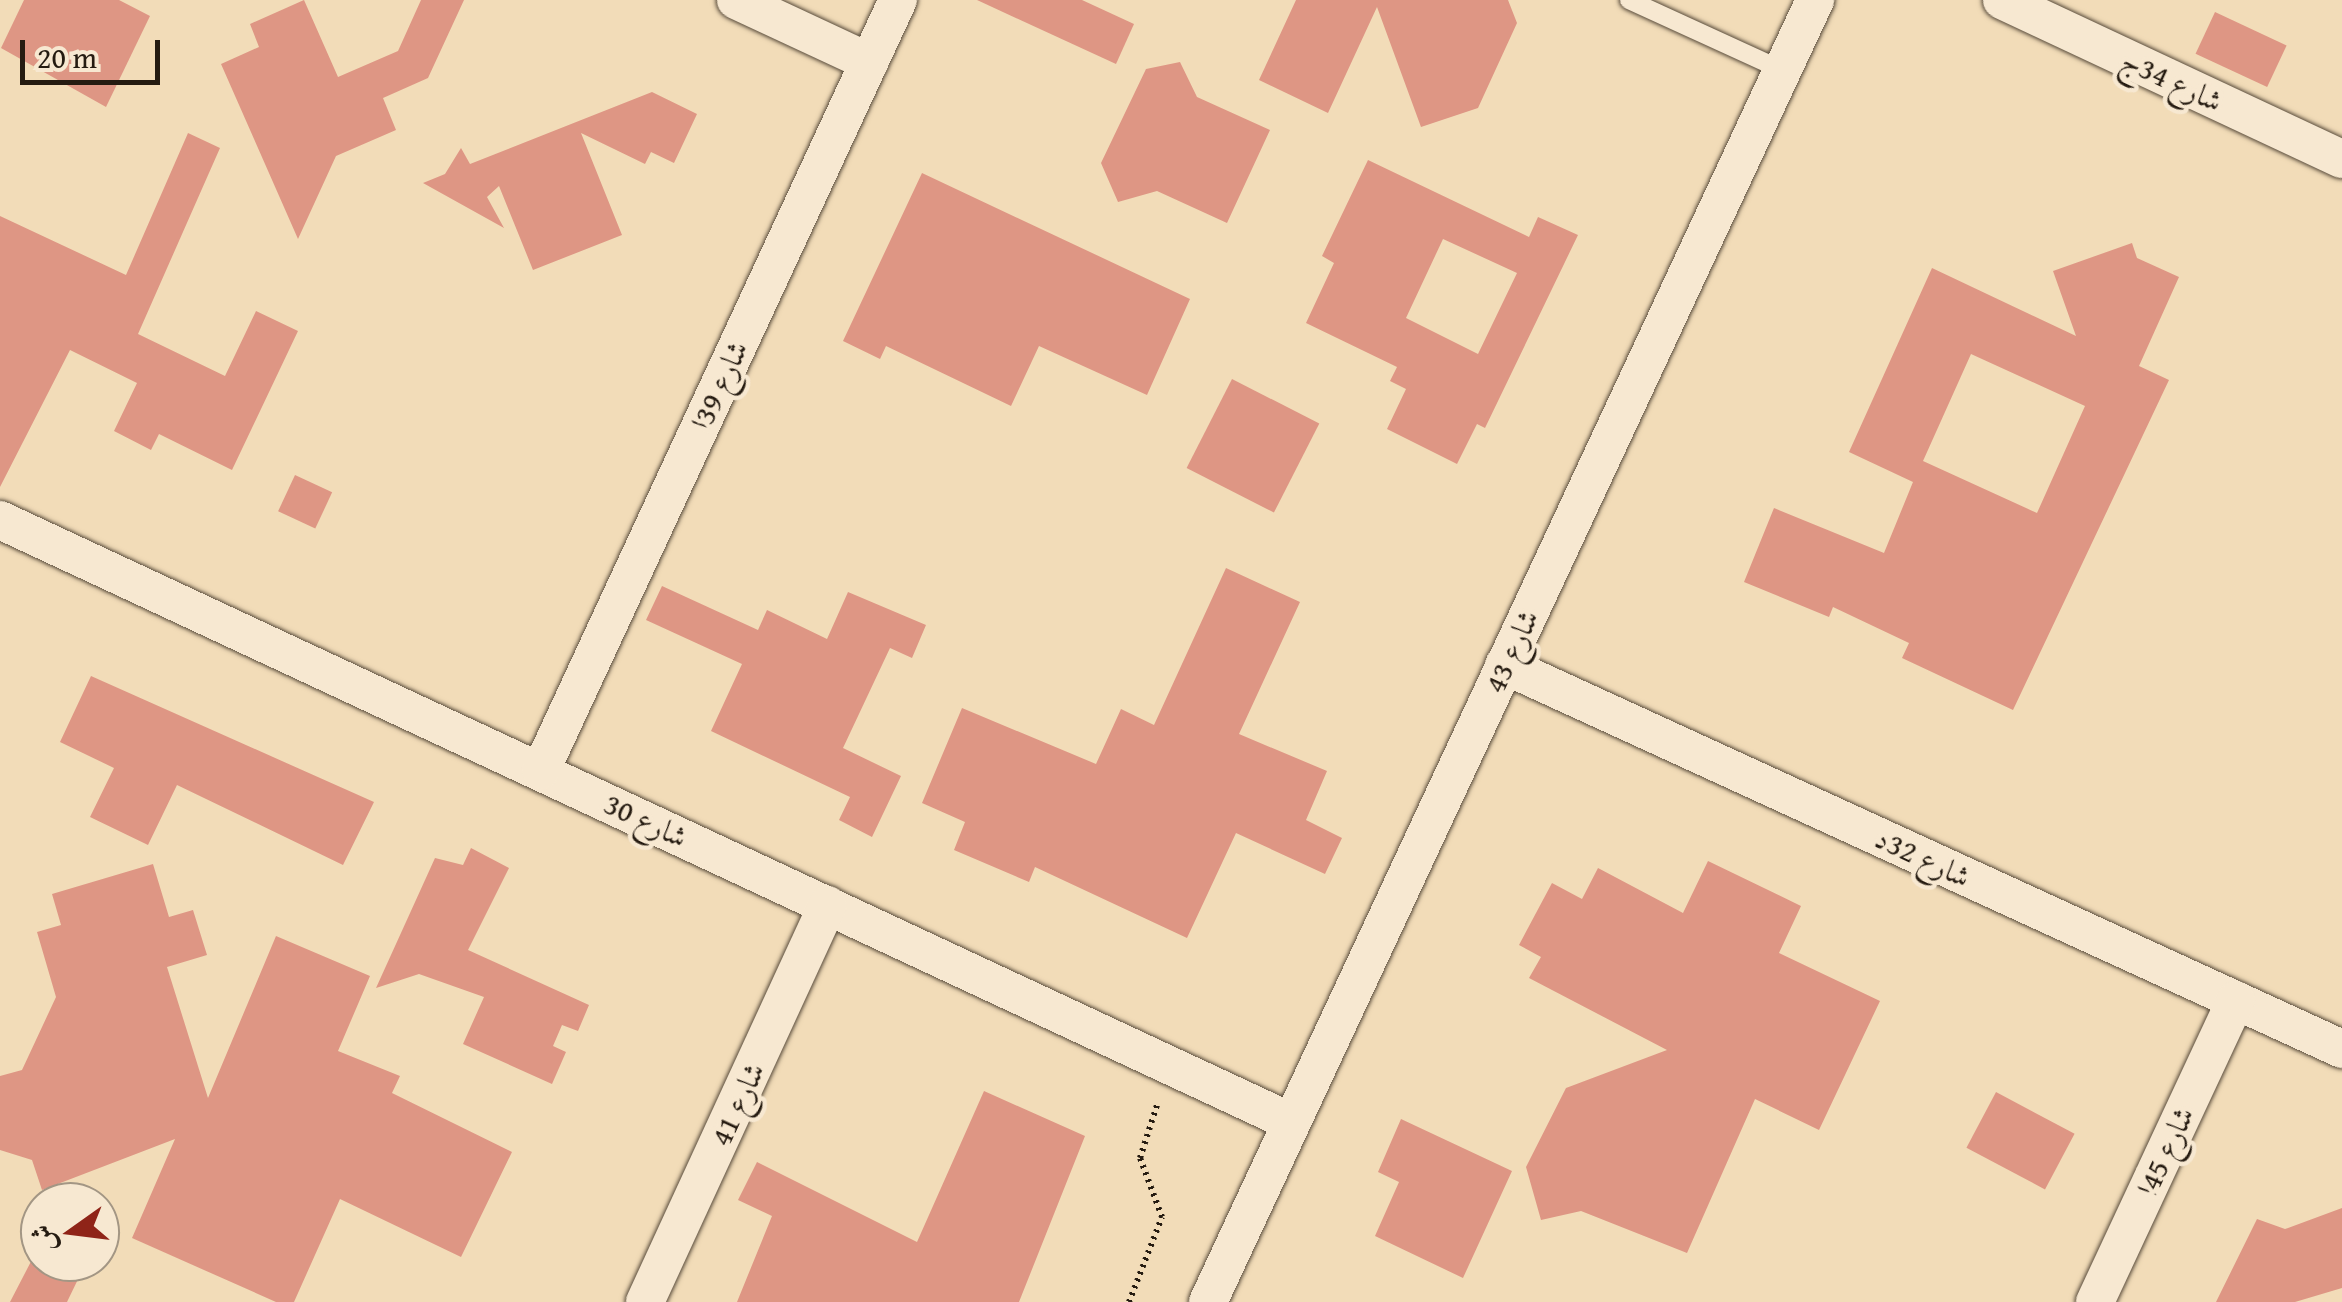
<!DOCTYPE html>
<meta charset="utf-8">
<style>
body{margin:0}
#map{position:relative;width:2342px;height:1302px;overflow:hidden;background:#f2dcb8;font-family:"Gentium Book Plus",Amiri,serif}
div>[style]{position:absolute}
.building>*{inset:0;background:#de9684;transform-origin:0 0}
.path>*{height:6px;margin-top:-3px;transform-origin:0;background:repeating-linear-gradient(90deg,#251b11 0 2.5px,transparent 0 7.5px)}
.roads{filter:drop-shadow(0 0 2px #584b3b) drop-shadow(0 0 2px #584b3b)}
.service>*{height:18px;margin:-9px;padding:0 9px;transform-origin:9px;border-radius:9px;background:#f7e8d1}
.minor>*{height:38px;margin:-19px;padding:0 19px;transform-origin:19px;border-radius:19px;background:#f7e8d1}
span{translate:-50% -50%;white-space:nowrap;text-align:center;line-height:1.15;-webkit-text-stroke:9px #f7e8d1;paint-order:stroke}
.street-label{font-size:30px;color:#251b11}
.north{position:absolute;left:20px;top:1182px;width:100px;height:100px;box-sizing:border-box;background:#f7e8d1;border:2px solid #a39684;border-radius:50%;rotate:256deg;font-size:28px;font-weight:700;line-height:40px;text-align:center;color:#251b11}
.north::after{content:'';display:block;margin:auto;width:35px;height:45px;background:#8f2418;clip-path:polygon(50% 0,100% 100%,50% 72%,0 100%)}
.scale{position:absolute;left:20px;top:40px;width:140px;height:45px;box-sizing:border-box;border:5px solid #251b11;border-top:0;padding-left:12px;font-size:30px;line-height:35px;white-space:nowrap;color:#251b11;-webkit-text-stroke:8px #f7e8d1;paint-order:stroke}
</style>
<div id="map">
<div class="building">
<div style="clip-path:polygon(24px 0,119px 0,150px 16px,106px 107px,1px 48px)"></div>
<div style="clip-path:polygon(304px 0,338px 77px,398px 51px,421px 0,464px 0,428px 78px,383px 98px,396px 130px,336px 156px,298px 239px,221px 64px,259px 47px,250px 24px)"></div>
<div style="clip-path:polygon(977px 0,1082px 0,1134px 24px,1116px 64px)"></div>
<div style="clip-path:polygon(1296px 0,1508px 0,1517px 23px,1478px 108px,1421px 127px,1377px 7px,1328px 113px,1259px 80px)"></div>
<div style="left:2215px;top:12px;width:79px;height:46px;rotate:25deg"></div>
<div style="clip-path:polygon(1180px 62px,1197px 97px,1270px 130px,1227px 223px,1157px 191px,1118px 202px,1101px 163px,1146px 69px)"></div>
<div style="clip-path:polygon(652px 92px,697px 114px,674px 163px,651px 152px,645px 164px,581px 133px,622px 235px,533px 270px,499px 186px,487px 197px,504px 228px,423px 183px,445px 174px,461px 148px,470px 164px)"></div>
<div style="clip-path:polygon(188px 133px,220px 148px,138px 334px,225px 376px,256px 311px,298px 331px,232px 470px,159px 434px,151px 450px,114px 431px,137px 383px,70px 350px,0 487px,0 216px,126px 275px)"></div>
<div style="clip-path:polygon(evenodd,1368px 160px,1529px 237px,1538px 217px,1578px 235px,1485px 428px,1477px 424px,1457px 464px,1387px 429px,1406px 389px,1390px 381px,1397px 367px,1306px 323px,1334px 263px,1322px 256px,1368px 160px,1443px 239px,1517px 273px,1478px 354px,1406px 318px,1443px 239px)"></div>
<div style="clip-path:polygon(922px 173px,1190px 299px,1147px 395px,1039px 346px,1011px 406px,886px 346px,880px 359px,843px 341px)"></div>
<div style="clip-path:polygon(evenodd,2132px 243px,2137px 258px,2179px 277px,2139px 366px,2169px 380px,2013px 710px,1902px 658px,1909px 643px,1833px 607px,1829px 617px,1744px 582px,1774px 508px,1884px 553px,1913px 482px,1849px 452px,1932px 268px,2076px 336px,2053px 271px,2132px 243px,1971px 354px,2085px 406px,2037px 513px,1923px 461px,1971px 354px)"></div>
<div style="left:1232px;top:379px;width:98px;height:100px;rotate:27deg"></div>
<div style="left:295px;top:475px;width:41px;height:40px;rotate:25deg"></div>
<div style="clip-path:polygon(1226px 568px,1300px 602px,1239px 734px,1327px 771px,1306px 820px,1342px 838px,1325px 874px,1236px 833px,1187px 938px,1035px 867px,1029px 882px,954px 850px,965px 822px,922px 803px,962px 708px,1096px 764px,1121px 709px,1154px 725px)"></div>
<div style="clip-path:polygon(662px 586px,758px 630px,767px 610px,827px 639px,848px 592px,926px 625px,912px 658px,890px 648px,843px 748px,901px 776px,872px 837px,839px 820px,850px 797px,711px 731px,742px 664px,646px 620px)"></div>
<div style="clip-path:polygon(91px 676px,374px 802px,343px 865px,177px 785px,148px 845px,90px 817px,114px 768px,60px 742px)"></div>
<div style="clip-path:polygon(471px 848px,509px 868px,468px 950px,589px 1005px,578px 1031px,562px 1025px,553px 1046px,566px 1052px,552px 1084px,463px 1044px,484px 997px,419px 974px,376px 988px,435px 858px,463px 865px)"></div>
<div style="clip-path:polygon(1708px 861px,1801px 906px,1779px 953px,1880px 1001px,1819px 1130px,1755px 1099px,1687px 1253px,1581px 1211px,1541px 1220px,1526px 1167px,1566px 1088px,1667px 1050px,1529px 978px,1541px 957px,1519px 945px,1552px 883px,1582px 899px,1598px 868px,1683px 913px)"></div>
<div style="clip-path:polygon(153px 864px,169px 917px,193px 910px,207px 955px,167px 967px,208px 1098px,276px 936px,370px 976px,338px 1051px,400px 1076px,392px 1093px,512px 1152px,461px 1257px,340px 1199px,294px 1302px,276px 1302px,132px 1238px,175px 1139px,42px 1190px,32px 1160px,0 1150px,0 1076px,22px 1070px,56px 997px,37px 932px,61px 925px,52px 894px)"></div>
<div style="clip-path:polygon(984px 1091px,1085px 1136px,1019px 1302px,737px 1302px,772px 1216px,738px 1200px,757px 1162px,917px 1242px)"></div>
<div style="left:1996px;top:1092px;width:89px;height:63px;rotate:28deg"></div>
<div style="clip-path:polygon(1401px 1119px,1512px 1171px,1463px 1278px,1375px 1236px,1399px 1182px,1378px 1172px)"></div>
<div style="clip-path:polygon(2342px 1208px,2342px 1288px,2295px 1302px,2216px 1302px,2257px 1219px,2285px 1229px)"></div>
<div style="clip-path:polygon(38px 1248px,40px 1262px,82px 1271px,67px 1302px,10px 1302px)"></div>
</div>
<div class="path">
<div style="left:1129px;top:1302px;width:91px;rotate:-68.8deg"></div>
<div style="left:1162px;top:1217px;width:63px;rotate:-110.4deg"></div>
<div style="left:1140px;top:1158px;width:56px;rotate:-72.2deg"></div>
</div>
<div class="roads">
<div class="service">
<div style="left:1629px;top:0;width:168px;rotate:24.6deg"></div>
</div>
<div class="minor">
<div style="left:736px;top:0;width:147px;rotate:25deg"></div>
<div style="left:2002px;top:0;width:375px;rotate:25.1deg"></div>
<div style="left:0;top:520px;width:1424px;rotate:25deg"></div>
<div style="left:1504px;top:665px;width:922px;rotate:24.62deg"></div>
<div style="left:541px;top:770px;width:849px;rotate:-65.13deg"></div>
<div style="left:645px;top:1302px;width:437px;rotate:-65.3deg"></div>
<div style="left:1208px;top:1302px;width:1437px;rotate:-65deg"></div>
<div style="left:2095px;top:1302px;width:333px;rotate:-65deg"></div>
</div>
</div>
<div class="street-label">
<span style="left:2172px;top:80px;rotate:25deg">شارع 34ج</span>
<span style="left:719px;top:385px;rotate:-65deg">شارع 39ا</span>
<span style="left:1511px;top:651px;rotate:-65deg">شارع 43</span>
<span style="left:646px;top:820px;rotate:25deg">شارع 30</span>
<span style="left:1923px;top:857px;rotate:25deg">شارع 32د</span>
<span style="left:737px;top:1104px;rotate:-65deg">شارع 41</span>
<span style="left:2165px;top:1151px;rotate:-65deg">شارع 45ا</span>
</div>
<div class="north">ش</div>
<div class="scale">20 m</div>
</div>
